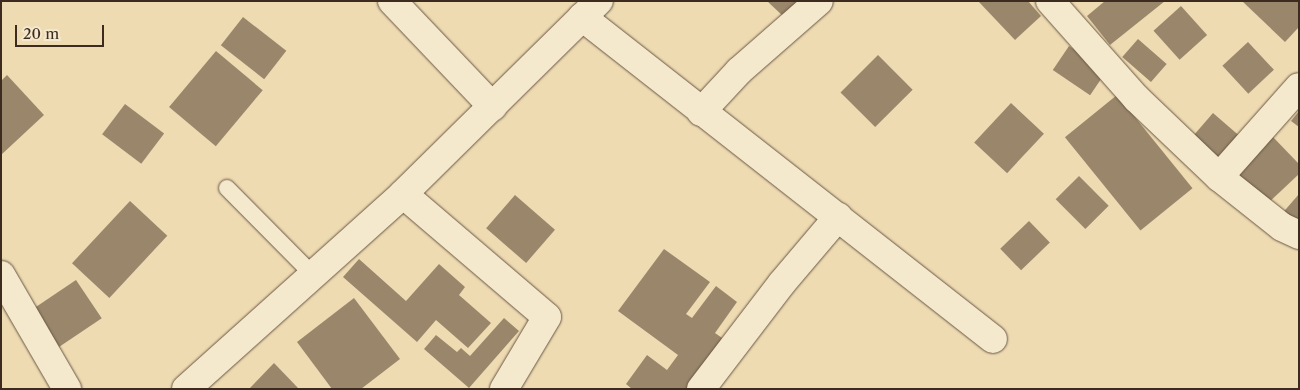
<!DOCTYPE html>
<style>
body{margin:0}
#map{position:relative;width:1300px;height:390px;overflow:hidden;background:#eedbb2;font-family:"Libre Caslon Text",serif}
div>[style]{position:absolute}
.building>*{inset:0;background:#9a876b;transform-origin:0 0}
.roads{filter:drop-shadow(0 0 1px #6a5744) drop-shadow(0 0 1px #6a5744)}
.lane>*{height:16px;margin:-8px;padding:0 8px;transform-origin:8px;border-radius:8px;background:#f4e8cd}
.street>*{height:28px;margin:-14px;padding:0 14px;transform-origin:14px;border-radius:14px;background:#f4e8cd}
span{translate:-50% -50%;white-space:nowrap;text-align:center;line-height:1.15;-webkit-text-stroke:4px #f4e8cd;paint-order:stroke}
.frame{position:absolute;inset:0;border:2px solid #3e2b1f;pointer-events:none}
.scale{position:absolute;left:15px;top:25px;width:89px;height:22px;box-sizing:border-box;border:2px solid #3e2b1f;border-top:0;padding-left:6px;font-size:15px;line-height:18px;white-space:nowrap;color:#3e2b1f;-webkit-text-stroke:4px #f4e8cd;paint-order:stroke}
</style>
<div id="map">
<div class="building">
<div style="clip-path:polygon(767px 1px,799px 1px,784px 17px)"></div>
<div style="clip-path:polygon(978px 1px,1028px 1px,1041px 16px,1015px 40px)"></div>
<div style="clip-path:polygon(1105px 1px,1165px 1px,1110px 45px,1087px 16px)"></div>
<div style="clip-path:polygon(1242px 1px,1299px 1px,1299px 27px,1285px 42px)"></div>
<div style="left:1181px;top:6px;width:39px;height:37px;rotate:48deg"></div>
<div style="left:243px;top:17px;width:55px;height:36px;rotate:38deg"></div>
<div style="left:1138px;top:39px;width:38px;height:24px;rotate:41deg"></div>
<div style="left:1248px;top:42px;width:38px;height:35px;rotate:47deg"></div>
<div style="left:1069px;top:46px;width:45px;height:29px;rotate:34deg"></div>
<div style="left:216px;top:51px;width:61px;height:73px;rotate:40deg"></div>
<div style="left:878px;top:55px;width:49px;height:53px;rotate:45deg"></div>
<div style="clip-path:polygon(7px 75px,44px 115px,1px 155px,1px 81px)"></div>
<div style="left:1117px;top:95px;width:120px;height:67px;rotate:51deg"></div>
<div style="left:1011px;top:103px;width:45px;height:54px;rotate:43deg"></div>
<div style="left:125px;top:104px;width:49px;height:38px;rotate:37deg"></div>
<div style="clip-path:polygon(1299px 111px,1299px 127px,1291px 121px)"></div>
<div style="left:1213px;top:113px;width:44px;height:35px;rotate:41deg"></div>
<div style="clip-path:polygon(1272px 136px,1299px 164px,1299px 174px,1264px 207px,1233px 174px)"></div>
<div style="left:1079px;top:176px;width:42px;height:33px;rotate:45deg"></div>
<div style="clip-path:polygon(1299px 194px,1299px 232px,1280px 216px)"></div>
<div style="left:515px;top:195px;width:53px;height:44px;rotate:41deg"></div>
<div style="left:130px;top:201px;width:51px;height:85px;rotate:43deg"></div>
<div style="left:1029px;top:221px;width:30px;height:40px;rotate:46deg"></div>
<div style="clip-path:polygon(664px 249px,710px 282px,686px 314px,692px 318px,716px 286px,737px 302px,715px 333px,725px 340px,689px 389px,632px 389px,626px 384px,647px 355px,667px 370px,678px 355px,618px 311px)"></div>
<div style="clip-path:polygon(359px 259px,406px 301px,439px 264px,465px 287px,459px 295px,491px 323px,468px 348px,436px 320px,417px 342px,343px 277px)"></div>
<div style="left:76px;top:280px;width:46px;height:52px;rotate:56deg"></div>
<div style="clip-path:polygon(354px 298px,400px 359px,361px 389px,332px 389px,297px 342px)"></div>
<div style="clip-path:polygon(504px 318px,519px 331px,469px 388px,424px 349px,436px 335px,457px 352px,461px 348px,470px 356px)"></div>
<div style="clip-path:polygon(274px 363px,299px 389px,249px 389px)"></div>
</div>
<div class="roads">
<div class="lane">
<div style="left:227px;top:188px;width:122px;rotate:45.3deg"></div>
</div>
<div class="street">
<div style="left:392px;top:1px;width:146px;rotate:46.4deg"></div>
<div style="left:1050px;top:1px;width:130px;rotate:48.4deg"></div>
<div style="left:1136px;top:98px;width:115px;rotate:43.6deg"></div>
<div style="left:1219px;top:177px;width:80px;rotate:38.4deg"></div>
<div style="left:1282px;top:227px;width:19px;rotate:25deg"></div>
<div style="left:582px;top:17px;width:522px;rotate:38.08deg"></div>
<div style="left:701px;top:112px;width:56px;rotate:-47.2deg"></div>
<div style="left:739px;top:71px;width:106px;rotate:-41.2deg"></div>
<div style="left:1219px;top:177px;width:120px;rotate:-48.4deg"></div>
<div style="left:403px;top:194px;width:189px;rotate:40.5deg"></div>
<div style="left:547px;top:317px;width:84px;rotate:120.8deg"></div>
<div style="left:1px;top:275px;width:132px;rotate:59.9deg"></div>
<div style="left:186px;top:389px;width:292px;rotate:-41.9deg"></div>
<div style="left:403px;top:194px;width:275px;rotate:-44.6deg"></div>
<div style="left:701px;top:389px;width:133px;rotate:-52.6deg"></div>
<div style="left:782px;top:283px;width:87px;rotate:-49.7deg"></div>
</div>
</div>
<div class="frame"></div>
<div class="scale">20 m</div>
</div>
